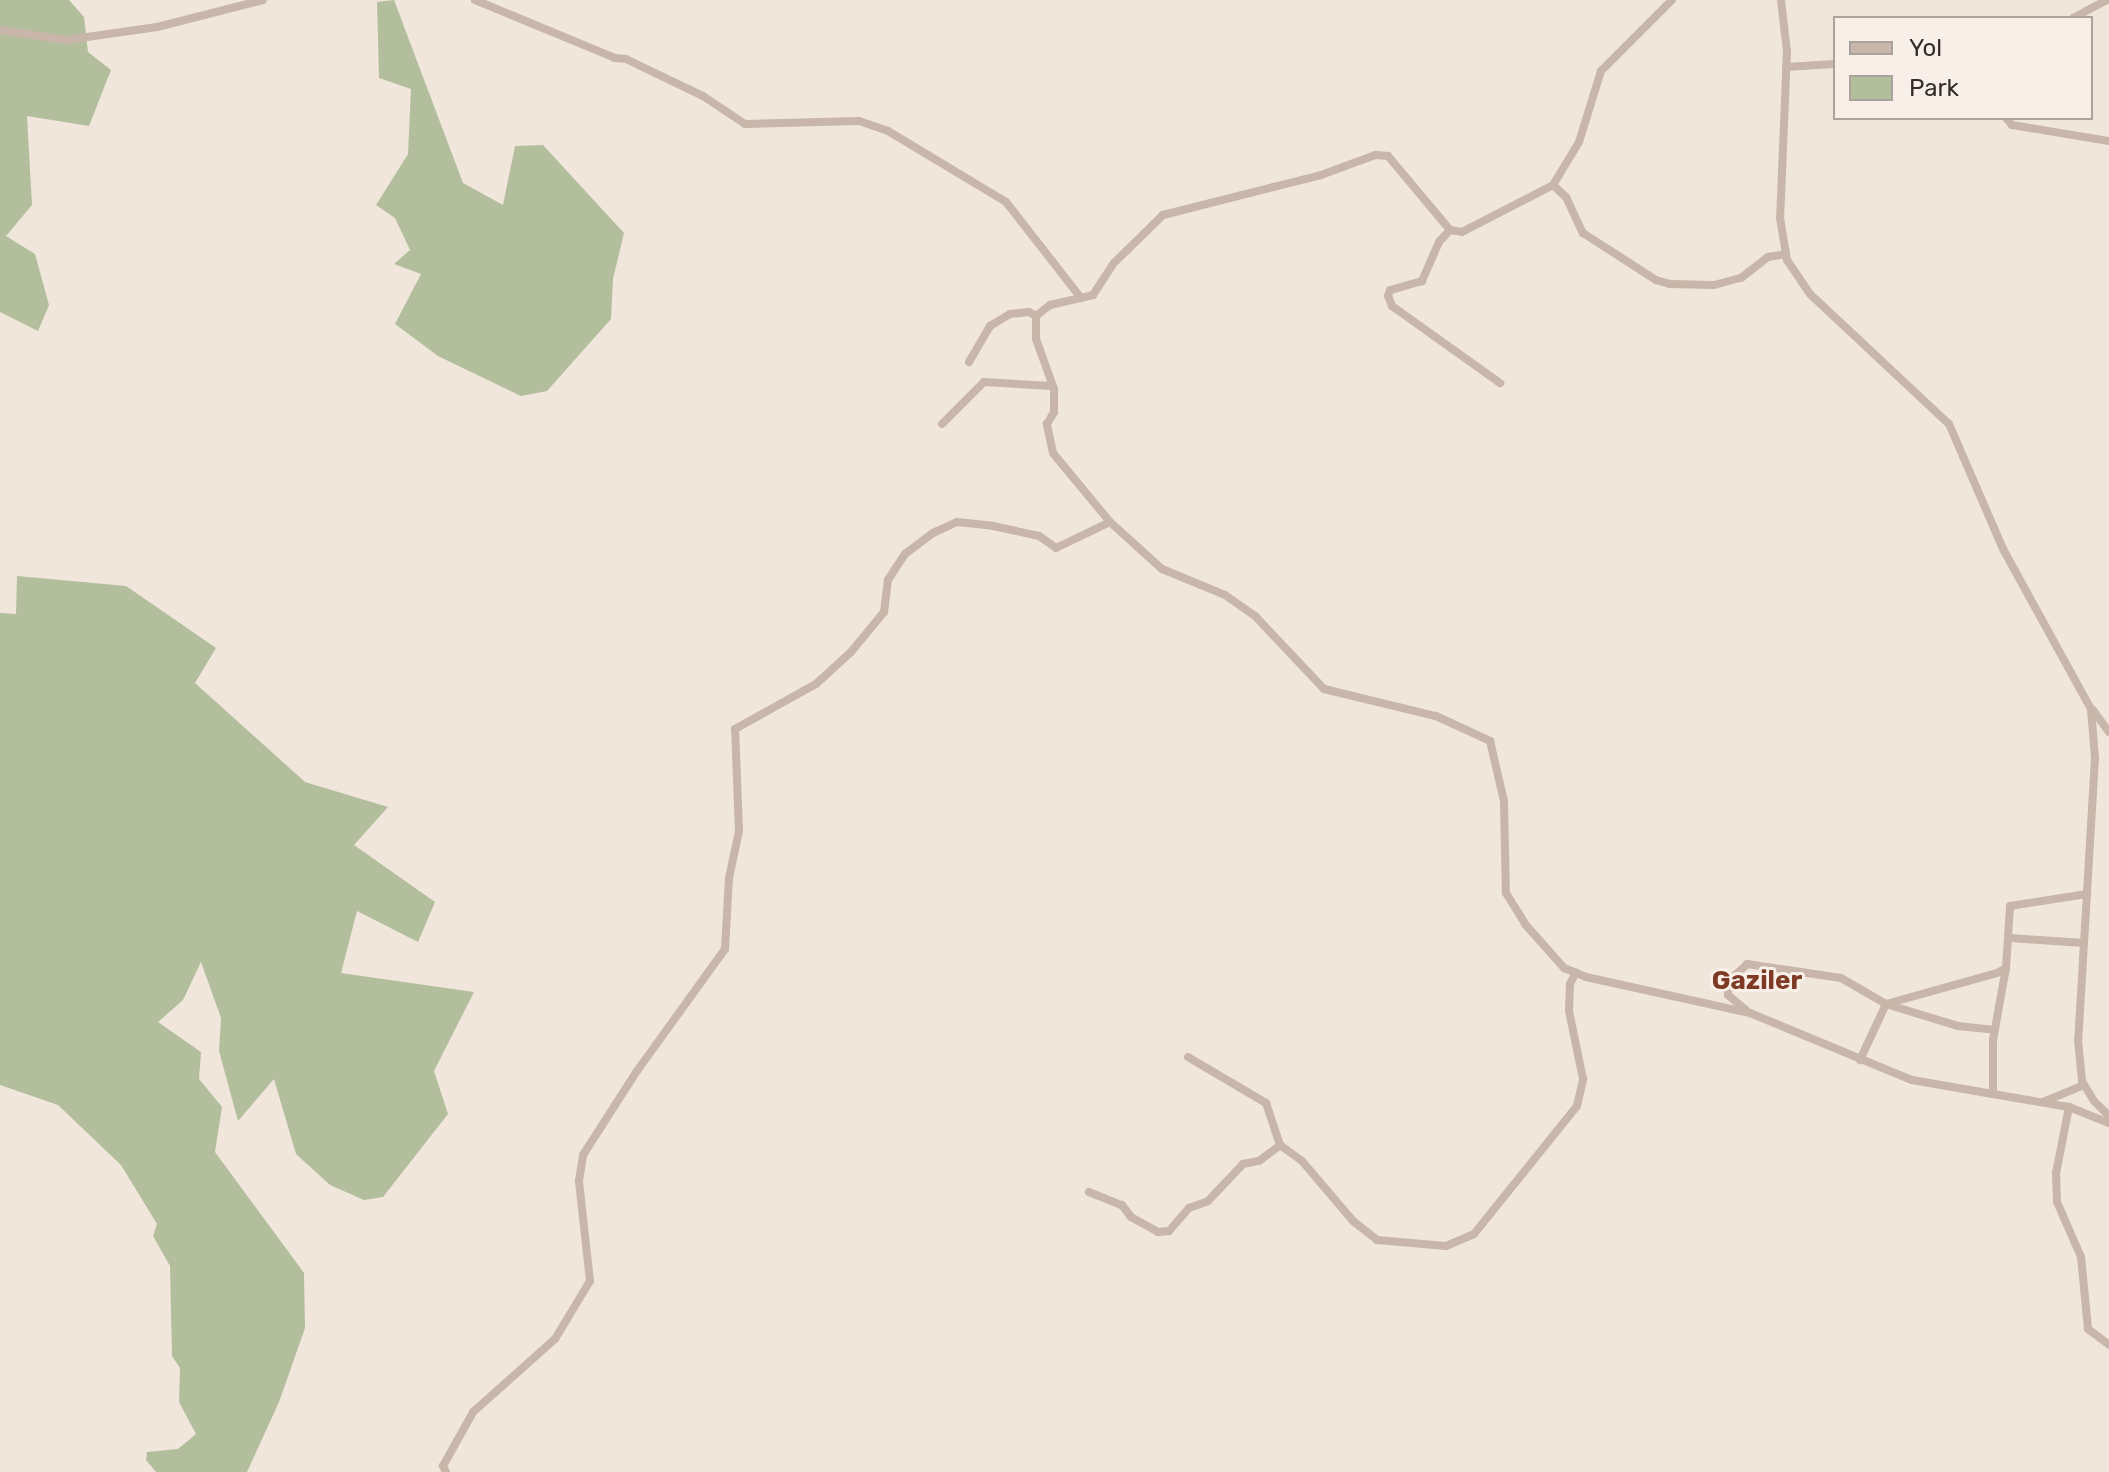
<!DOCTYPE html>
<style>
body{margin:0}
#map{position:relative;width:2109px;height:1472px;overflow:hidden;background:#f0e6dc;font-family:Rubik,sans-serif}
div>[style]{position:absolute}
.green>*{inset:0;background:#b3be9d}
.street>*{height:8px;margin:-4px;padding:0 4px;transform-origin:4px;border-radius:4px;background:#c7b6a9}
span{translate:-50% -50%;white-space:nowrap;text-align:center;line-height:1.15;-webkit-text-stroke:6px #f8f0e8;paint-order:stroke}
.quarter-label{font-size:26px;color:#7f3a26;font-weight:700}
.legend{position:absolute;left:1833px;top:16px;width:260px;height:104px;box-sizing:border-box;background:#f8f0e8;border:2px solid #aaa29b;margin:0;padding:10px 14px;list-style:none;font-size:24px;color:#352c28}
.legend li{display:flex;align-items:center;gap:16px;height:40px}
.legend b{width:40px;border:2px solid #aaa29b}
</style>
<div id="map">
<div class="green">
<div style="clip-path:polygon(0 0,69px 0,84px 17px,88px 52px,111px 70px,89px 126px,27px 116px,32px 205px,6px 236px,35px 254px,49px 305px,38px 331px,0 312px)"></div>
<div style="clip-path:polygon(394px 0,463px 183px,503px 205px,515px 146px,543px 145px,624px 233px,613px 279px,611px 319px,547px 391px,521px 396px,438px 356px,395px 324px,421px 274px,394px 264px,410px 250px,395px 218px,376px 205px,408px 154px,411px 89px,379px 78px,377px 2px)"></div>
<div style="clip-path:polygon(17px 576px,126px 586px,216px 648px,195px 683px,305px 782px,388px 807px,354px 845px,435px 902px,418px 942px,357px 911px,341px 973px,474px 992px,434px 1071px,448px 1114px,383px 1197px,364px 1200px,330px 1185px,296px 1154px,274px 1079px,238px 1121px,219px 1051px,221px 1018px,201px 962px,183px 1000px,158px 1022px,201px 1052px,199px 1079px,222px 1107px,215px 1152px,304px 1273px,305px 1328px,279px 1402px,247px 1472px,156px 1472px,146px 1460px,147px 1452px,178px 1449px,196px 1434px,179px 1402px,180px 1368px,172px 1356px,170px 1266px,153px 1236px,157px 1224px,121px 1165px,58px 1105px,0 1085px,0 613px,16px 614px)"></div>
</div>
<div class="street">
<div style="left:475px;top:0;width:152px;rotate:22.5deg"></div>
<div style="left:615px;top:58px;width:11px;rotate:5deg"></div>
<div style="left:626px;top:59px;width:85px;rotate:25.7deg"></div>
<div style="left:703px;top:96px;width:50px;rotate:33.7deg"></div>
<div style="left:745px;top:124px;width:114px;rotate:-1.5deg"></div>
<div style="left:859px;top:121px;width:31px;rotate:19deg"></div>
<div style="left:888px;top:131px;width:138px;rotate:31deg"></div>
<div style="left:1006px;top:202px;width:122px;rotate:52deg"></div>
<div style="left:1781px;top:0;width:52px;rotate:83.4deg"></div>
<div style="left:1787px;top:52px;width:166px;rotate:92.4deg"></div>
<div style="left:1780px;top:218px;width:43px;rotate:80.5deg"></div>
<div style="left:1787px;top:260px;width:41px;rotate:55.9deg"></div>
<div style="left:1810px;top:294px;width:190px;rotate:43.1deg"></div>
<div style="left:1949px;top:424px;width:136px;rotate:66.6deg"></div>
<div style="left:2003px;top:549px;width:183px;rotate:61.2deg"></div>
<div style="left:2091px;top:709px;width:49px;rotate:85.3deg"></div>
<div style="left:2095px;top:758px;width:283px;rotate:93.4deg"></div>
<div style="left:2078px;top:1040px;width:41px;rotate:84.4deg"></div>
<div style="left:2082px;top:1081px;width:23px;rotate:59deg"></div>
<div style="left:2094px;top:1101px;width:21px;rotate:45deg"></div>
<div style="left:2073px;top:18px;width:38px;rotate:-28deg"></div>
<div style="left:0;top:30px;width:67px;rotate:8.6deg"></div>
<div style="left:66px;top:40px;width:92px;rotate:-8.1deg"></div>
<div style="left:157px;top:27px;width:109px;rotate:-14.3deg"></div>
<div style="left:1786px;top:67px;width:49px;rotate:-3.5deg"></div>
<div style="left:2006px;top:118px;width:9px;rotate:49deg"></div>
<div style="left:2012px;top:125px;width:98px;rotate:9.4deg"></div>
<div style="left:1553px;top:185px;width:18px;rotate:43deg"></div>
<div style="left:1566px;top:197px;width:40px;rotate:65deg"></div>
<div style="left:1583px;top:233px;width:87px;rotate:32.8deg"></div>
<div style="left:1656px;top:280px;width:15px;rotate:16deg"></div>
<div style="left:1670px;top:284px;width:44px;rotate:1.3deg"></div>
<div style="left:1714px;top:285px;width:28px;rotate:-15deg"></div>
<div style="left:1741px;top:278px;width:34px;rotate:-38deg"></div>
<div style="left:1768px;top:257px;width:18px;rotate:-9deg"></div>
<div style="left:1450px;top:230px;width:16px;rotate:133deg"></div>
<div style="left:1439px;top:242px;width:43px;rotate:113.6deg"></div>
<div style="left:1422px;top:281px;width:33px;rotate:164deg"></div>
<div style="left:1390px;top:290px;width:6px;rotate:108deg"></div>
<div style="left:1388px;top:296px;width:11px;rotate:68deg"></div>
<div style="left:1392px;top:306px;width:133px;rotate:35.5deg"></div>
<div style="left:969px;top:362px;width:42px;rotate:-59.7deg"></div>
<div style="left:990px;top:326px;width:23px;rotate:-31deg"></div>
<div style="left:1010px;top:314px;width:19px;rotate:-6deg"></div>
<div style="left:1029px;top:312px;width:8px;rotate:30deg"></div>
<div style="left:942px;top:424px;width:59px;rotate:-45deg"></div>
<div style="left:984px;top:382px;width:68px;rotate:3.4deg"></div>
<div style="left:1110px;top:522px;width:70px;rotate:42.1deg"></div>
<div style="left:1162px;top:569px;width:68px;rotate:22.4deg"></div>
<div style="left:1225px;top:595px;width:38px;rotate:35deg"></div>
<div style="left:1256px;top:617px;width:99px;rotate:46.6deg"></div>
<div style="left:1324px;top:689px;width:115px;rotate:13.6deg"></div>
<div style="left:1436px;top:716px;width:60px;rotate:24.8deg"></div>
<div style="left:1490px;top:741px;width:62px;rotate:76.9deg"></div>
<div style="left:1504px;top:801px;width:92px;rotate:88.8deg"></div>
<div style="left:1506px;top:893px;width:36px;rotate:58deg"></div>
<div style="left:1525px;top:924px;width:59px;rotate:48.4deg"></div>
<div style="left:1564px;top:968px;width:24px;rotate:22deg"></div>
<div style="left:1586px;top:977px;width:168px;rotate:12.4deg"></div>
<div style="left:1750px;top:1013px;width:175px;rotate:22.5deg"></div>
<div style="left:1912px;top:1080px;width:159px;rotate:9.8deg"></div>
<div style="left:2069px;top:1107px;width:43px;rotate:21.8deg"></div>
<div style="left:2093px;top:710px;width:27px;rotate:54deg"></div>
<div style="left:2010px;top:938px;width:74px;rotate:3.9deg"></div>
<div style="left:1886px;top:1004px;width:115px;rotate:-15.6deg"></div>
<div style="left:1997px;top:973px;width:10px;rotate:-29deg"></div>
<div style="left:2006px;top:968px;width:62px;rotate:-86.3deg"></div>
<div style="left:2010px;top:906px;width:78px;rotate:-8.9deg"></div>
<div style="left:1886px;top:1004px;width:75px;rotate:17deg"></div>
<div style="left:1958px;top:1026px;width:37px;rotate:6deg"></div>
<div style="left:1747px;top:1011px;width:25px;rotate:-140deg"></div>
<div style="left:1728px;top:995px;width:14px;rotate:-86deg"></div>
<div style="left:1729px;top:981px;width:25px;rotate:-43deg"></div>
<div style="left:1747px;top:964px;width:95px;rotate:8.5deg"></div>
<div style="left:1841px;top:978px;width:52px;rotate:30deg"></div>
<div style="left:1886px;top:1004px;width:62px;rotate:114.9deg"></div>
<div style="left:1188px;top:1057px;width:91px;rotate:30.5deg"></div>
<div style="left:1266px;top:1103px;width:44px;rotate:71.6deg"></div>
<div style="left:1280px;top:1145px;width:27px;rotate:36deg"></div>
<div style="left:1302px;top:1161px;width:79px;rotate:49.6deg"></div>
<div style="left:1353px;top:1221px;width:31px;rotate:38deg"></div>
<div style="left:1377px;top:1240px;width:69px;rotate:5deg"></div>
<div style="left:1446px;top:1246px;width:30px;rotate:-23deg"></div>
<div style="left:1474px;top:1234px;width:164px;rotate:-51.2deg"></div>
<div style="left:1577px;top:1106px;width:28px;rotate:-77deg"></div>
<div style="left:1583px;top:1079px;width:69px;rotate:-101.6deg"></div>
<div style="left:1569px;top:1011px;width:27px;rotate:-88deg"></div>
<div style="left:1570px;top:984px;width:13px;rotate:-63deg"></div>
<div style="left:1993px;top:1094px;width:54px;rotate:-90deg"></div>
<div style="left:1993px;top:1040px;width:73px;rotate:-79.8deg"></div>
<div style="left:2043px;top:1102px;width:44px;rotate:-22.5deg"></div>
<div style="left:2069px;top:1107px;width:67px;rotate:101.1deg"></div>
<div style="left:2056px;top:1173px;width:29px;rotate:88deg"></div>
<div style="left:2057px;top:1202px;width:60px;rotate:66.4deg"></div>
<div style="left:2081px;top:1257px;width:72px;rotate:84.4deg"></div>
<div style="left:2088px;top:1329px;width:26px;rotate:37deg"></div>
<div style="left:1089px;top:1192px;width:35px;rotate:22deg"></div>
<div style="left:1122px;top:1205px;width:15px;rotate:53deg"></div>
<div style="left:1131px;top:1217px;width:31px;rotate:29deg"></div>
<div style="left:1158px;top:1232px;width:11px;rotate:-5deg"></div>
<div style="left:1169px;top:1231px;width:30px;rotate:-49deg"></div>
<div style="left:1189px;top:1208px;width:20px;rotate:-20deg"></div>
<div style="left:1208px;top:1201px;width:51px;rotate:-46.6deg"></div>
<div style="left:1243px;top:1164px;width:16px;rotate:-11deg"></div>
<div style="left:1259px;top:1161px;width:26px;rotate:-37deg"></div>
<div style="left:446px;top:1472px;width:7px;rotate:-117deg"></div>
<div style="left:443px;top:1466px;width:62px;rotate:-60.9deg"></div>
<div style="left:473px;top:1412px;width:110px;rotate:-41.7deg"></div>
<div style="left:555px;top:1339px;width:68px;rotate:-58.9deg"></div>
<div style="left:590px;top:1281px;width:101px;rotate:-96.3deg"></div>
<div style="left:579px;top:1181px;width:26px;rotate:-81deg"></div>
<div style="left:583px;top:1155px;width:100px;rotate:-57.3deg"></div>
<div style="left:637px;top:1071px;width:150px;rotate:-54.2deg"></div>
<div style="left:725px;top:949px;width:71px;rotate:-86.8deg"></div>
<div style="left:729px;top:878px;width:48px;rotate:-78deg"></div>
<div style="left:739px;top:831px;width:102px;rotate:-92.2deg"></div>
<div style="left:735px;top:729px;width:93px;rotate:-29.1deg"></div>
<div style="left:816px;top:684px;width:47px;rotate:-42.4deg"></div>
<div style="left:851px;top:652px;width:52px;rotate:-50.5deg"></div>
<div style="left:884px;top:612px;width:32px;rotate:-83deg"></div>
<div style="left:888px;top:580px;width:31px;rotate:-57deg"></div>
<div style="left:905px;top:554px;width:35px;rotate:-37deg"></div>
<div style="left:933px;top:533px;width:26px;rotate:-25deg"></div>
<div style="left:957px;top:522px;width:36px;rotate:6deg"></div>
<div style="left:993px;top:526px;width:47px;rotate:12.3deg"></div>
<div style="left:1039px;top:536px;width:21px;rotate:35deg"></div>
<div style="left:1056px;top:548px;width:60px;rotate:-25.7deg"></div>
<div style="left:1110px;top:522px;width:89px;rotate:-129.6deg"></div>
<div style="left:1053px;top:453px;width:30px;rotate:-102deg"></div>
<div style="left:1047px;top:424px;width:14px;rotate:-60deg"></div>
<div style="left:1054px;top:412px;width:23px;rotate:-90deg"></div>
<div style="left:1054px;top:389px;width:53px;rotate:-109.8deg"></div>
<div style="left:1036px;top:339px;width:23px;rotate:-90deg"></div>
<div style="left:1036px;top:316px;width:18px;rotate:-38deg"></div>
<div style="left:1050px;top:305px;width:44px;rotate:-13.1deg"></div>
<div style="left:1093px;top:295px;width:38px;rotate:-57deg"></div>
<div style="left:1114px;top:263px;width:69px;rotate:-44.4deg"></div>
<div style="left:1163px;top:215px;width:163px;rotate:-14.2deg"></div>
<div style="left:1321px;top:175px;width:58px;rotate:-20.3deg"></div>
<div style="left:1375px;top:155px;width:13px;rotate:4deg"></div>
<div style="left:1388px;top:156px;width:97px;rotate:50deg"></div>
<div style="left:1450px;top:230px;width:12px;rotate:9deg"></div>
<div style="left:1462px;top:232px;width:102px;rotate:-27.3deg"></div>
<div style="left:1553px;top:185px;width:50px;rotate:-58.8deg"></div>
<div style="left:1579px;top:142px;width:74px;rotate:-72.8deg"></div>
<div style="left:1601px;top:71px;width:100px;rotate:-45deg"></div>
</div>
<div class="quarter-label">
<span style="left:1757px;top:981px">Gaziler</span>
</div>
<ul class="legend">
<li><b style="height:10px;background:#c7b6a9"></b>Yol</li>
<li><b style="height:22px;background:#b3be9d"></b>Park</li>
</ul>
</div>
